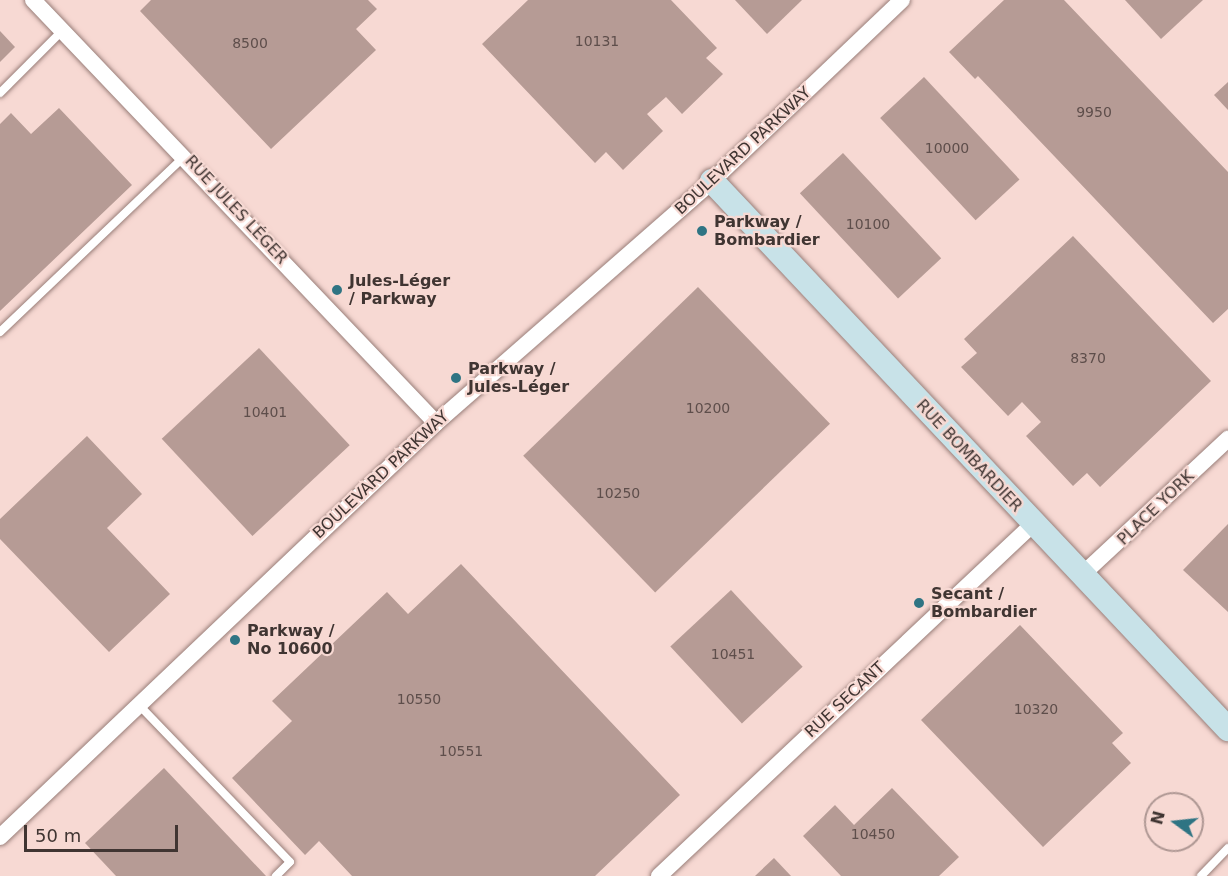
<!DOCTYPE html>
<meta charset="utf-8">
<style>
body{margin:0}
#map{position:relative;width:1228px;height:876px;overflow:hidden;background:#f7d9d3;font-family:"DejaVu Sans",sans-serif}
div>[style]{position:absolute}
.building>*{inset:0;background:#b69b95;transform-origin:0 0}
.roads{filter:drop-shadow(0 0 2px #997e79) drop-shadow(0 0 2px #997e79)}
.lane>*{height:8px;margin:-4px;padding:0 4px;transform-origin:4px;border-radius:4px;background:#fff}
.street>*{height:16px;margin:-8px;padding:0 8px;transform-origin:8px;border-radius:8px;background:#fff}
.secondary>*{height:24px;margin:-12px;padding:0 12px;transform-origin:12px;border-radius:12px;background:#c8e2e8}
.dots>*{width:16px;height:16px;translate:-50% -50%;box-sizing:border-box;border:3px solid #f7d9d3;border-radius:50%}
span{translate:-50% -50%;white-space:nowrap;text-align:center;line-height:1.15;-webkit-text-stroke:4.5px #f7d9d3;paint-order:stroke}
.number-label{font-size:14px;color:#5e4e4b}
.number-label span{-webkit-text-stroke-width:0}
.street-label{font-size:16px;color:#403532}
.poi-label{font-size:16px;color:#403532;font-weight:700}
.left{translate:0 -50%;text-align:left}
.north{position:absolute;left:1144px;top:792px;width:60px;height:60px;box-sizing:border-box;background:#f7d9d3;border:2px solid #ae9793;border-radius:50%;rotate:285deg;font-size:16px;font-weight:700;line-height:24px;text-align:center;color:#403532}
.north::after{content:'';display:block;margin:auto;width:21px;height:27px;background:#2f7483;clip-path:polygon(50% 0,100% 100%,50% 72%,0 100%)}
.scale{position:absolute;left:24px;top:825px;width:154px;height:27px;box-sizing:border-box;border:3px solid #403532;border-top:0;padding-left:8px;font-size:18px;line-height:21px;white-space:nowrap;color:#403532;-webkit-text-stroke:4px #f7d9d3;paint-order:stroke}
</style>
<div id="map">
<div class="building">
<div style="clip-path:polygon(151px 0,368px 0,377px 9px,356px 29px,376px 50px,271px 149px,140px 11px)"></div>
<div style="clip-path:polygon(528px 0,671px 0,717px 48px,706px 58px,723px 74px,682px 114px,666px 97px,647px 114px,663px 131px,623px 170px,606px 152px,595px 163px,482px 44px)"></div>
<div style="clip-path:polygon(735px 0,802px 0,767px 34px)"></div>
<div style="clip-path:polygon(1004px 0,1064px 0,1228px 172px,1228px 309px,1213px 323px,978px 76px,975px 79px,949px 52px)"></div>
<div style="clip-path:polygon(1125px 0,1203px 0,1161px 39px)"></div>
<div style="clip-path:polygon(0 31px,15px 47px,0 62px)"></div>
<div style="left:924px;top:77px;width:140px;height:60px;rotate:47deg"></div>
<div style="clip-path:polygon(1228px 82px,1228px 110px,1214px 95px)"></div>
<div style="clip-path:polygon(59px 108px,132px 185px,0 311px,0 124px,11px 113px,31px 134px)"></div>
<div style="left:843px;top:153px;width:144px;height:59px;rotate:47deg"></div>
<div style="clip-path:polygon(1073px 236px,1211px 381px,1100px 487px,1087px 473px,1073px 486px,1026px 436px,1041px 422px,1022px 402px,1008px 416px,961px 367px,977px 353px,964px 339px)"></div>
<div style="left:698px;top:287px;width:190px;height:243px;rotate:46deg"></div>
<div style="left:259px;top:348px;width:133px;height:133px;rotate:47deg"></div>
<div style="clip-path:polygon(87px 436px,142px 494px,107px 528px,170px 594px,109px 652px,0 539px,0 519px)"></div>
<div style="clip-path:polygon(1228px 524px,1228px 612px,1183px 570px)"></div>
<div style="clip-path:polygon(461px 564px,680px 795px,595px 876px,352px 876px,319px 841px,305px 855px,232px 778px,292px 721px,272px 701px,387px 592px,408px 614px)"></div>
<div style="left:731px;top:590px;width:105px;height:83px;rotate:47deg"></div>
<div style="clip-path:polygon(1020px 625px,1123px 733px,1112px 743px,1131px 763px,1043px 847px,921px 720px)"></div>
<div style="clip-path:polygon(164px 768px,266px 876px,116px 876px,85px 843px)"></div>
<div style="clip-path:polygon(892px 788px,959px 857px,939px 876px,841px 876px,803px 836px,835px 805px,854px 825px)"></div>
<div style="clip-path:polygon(774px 858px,791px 876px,755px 876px)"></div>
</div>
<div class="roads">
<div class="lane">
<div style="left:0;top:93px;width:88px;rotate:-45deg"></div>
<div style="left:0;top:332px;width:254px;rotate:-43.6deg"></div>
<div style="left:138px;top:704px;width:219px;rotate:46.1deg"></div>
<div style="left:290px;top:862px;width:20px;rotate:135deg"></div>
<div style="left:1201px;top:876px;width:39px;rotate:-46deg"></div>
</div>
<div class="street">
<div style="left:33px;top:0;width:584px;rotate:46.39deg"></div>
<div style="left:1082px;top:575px;width:200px;rotate:-43deg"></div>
<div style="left:0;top:837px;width:601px;rotate:-43.52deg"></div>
<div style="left:436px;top:423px;width:367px;rotate:-41.2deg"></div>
<div style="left:712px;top:181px;width:262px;rotate:-43.6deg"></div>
<div style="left:659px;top:876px;width:514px;rotate:-43.26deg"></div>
</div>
<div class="secondary">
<div style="left:712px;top:181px;width:753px;rotate:46.72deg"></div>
</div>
</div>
<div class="dots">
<div style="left:702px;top:231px;background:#2f7483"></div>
<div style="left:337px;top:290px;background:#2f7483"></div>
<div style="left:456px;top:378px;background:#2f7483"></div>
<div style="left:919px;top:603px;background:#2f7483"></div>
<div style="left:235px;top:640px;background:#2f7483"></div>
</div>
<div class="number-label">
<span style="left:597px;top:41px">10131</span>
<span style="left:250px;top:43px">8500</span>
<span style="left:1094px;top:112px">9950</span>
<span style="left:947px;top:148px">10000</span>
<span style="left:868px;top:224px">10100</span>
<span style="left:1088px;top:358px">8370</span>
<span style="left:708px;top:408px">10200</span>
<span style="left:265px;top:412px">10401</span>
<span style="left:618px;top:493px">10250</span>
<span style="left:733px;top:654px">10451</span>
<span style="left:419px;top:699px">10550</span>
<span style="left:1036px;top:709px">10320</span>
<span style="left:461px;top:751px">10551</span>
<span style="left:873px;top:834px">10450</span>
</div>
<div class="street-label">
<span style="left:743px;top:151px;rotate:-43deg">BOULEVARD PARKWAY</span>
<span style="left:236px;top:210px;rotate:47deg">RUE JULES LÉGER</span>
<span style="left:969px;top:456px;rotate:47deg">RUE BOMBARDIER</span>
<span style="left:381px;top:475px;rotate:-43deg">BOULEVARD PARKWAY</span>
<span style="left:1156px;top:508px;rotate:-44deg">PLACE YORK</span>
<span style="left:845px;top:700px;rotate:-43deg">RUE SECANT</span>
</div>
<div class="poi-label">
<span class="left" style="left:714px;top:231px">Parkway /<br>Bombardier</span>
<span class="left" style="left:349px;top:290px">Jules-Léger<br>/ Parkway</span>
<span class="left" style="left:468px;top:378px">Parkway /<br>Jules-Léger</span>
<span class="left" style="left:931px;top:603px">Secant /<br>Bombardier</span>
<span class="left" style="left:247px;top:640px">Parkway /<br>No 10600</span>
</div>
<div class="north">N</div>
<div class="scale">50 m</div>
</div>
